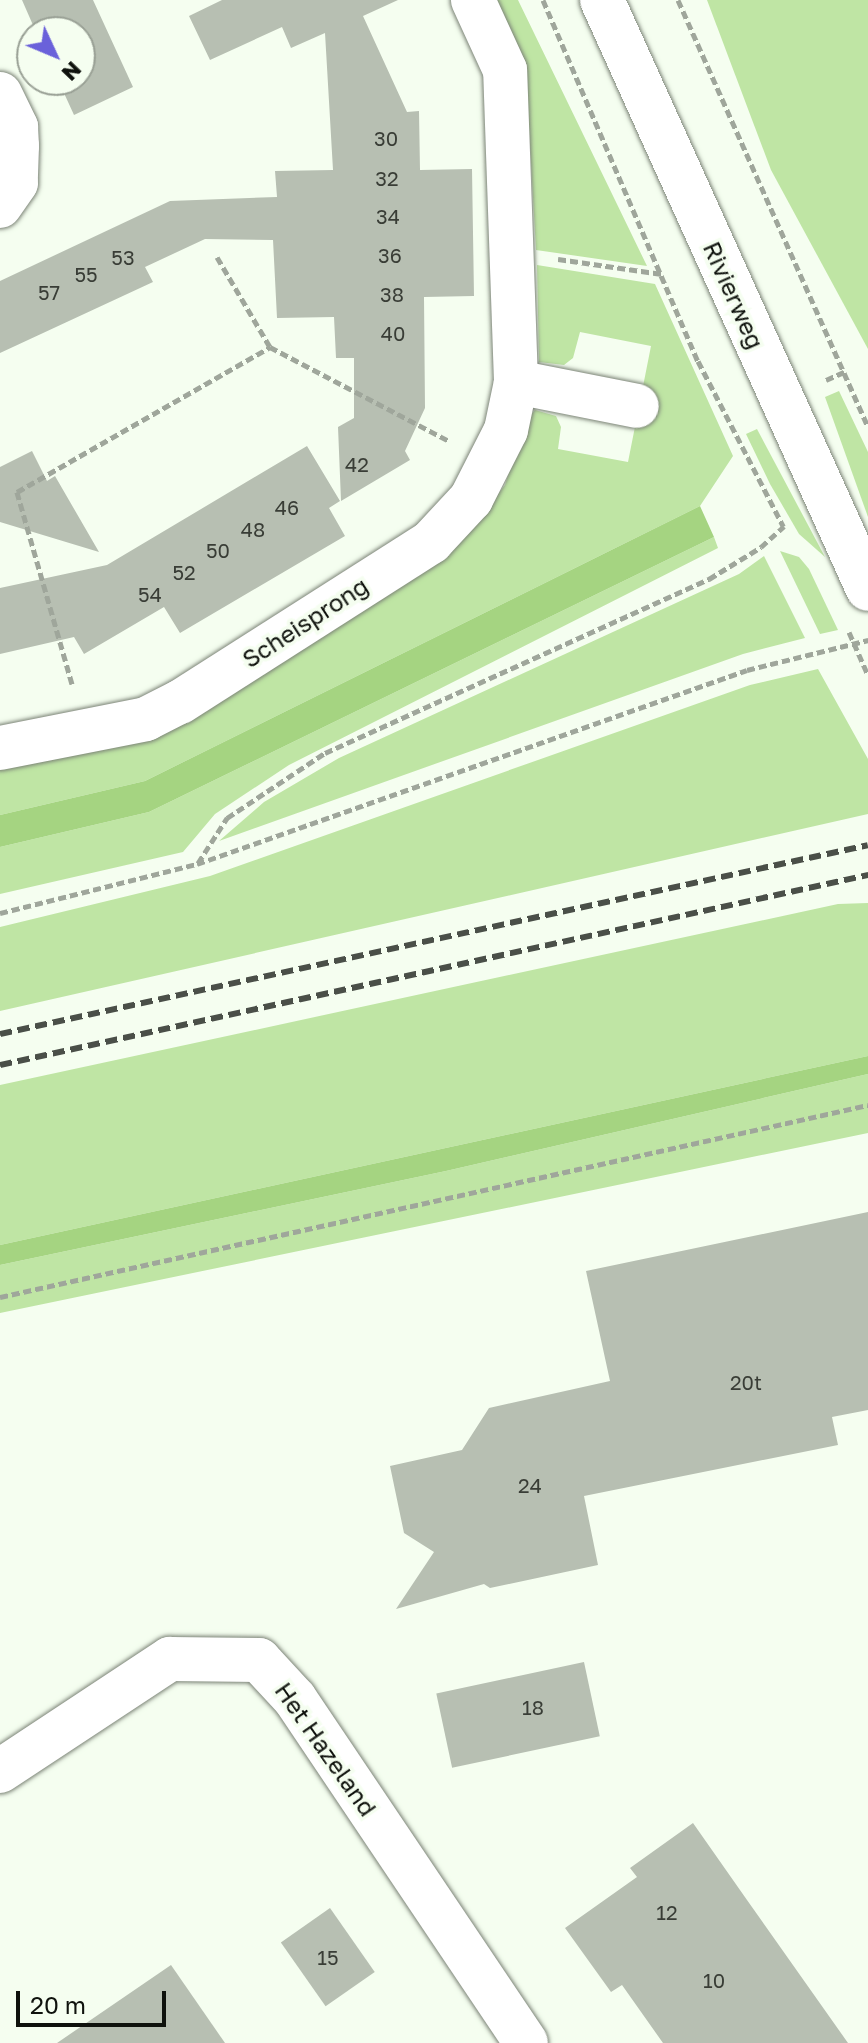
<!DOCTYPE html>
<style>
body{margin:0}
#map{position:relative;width:868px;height:2043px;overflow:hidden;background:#f5fef0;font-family:"Golos Text",sans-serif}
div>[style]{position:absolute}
.green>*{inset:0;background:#bfe5a4}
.water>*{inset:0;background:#a5d481}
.building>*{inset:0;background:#b7bfb2;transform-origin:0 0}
.path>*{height:5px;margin-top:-2.5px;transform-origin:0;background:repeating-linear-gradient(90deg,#9fa69b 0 8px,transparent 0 12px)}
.roads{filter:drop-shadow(0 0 2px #7c8477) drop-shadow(0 0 2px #7c8477)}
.minor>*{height:44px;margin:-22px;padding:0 22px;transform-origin:22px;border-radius:22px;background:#fff}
.tertiary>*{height:44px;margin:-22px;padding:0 22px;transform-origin:22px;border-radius:22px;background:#fff}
.rail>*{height:6px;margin-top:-3px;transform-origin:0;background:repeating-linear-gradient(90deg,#4a4f48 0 12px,transparent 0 18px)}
.path-bridge>*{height:5px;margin-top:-2.5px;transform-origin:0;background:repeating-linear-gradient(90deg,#9fa69b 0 8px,transparent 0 12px)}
span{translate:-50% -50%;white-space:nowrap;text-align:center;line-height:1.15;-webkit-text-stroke:7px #f5fef0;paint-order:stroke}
.number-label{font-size:20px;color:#393d36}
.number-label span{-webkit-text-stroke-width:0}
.street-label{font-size:24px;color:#0f120d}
.north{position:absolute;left:16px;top:16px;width:80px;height:80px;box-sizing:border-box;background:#f5fef0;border:2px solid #99a095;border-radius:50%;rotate:134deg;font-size:22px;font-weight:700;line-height:32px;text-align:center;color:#0f120d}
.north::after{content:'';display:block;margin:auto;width:28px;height:36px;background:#6a61da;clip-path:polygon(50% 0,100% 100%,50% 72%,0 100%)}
.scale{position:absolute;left:16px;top:1991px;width:150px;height:36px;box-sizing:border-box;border:4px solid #0f120d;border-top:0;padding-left:10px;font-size:24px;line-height:28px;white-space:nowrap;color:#0f120d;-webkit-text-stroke:6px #f5fef0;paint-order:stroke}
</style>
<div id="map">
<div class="green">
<div style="clip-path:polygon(496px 0,518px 0,647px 266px,536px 250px,526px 74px)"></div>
<div style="clip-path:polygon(707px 0,868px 0,868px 349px,771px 170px)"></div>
<div style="clip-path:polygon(537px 265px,655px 284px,733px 456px,700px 506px,145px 781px,0 815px,0 768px,168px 725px,475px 524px,505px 485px,524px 423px,535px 410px,556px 416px,561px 427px,558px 449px,628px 462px,651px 346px,580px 332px,573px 358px,564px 365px,539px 362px)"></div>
<div style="clip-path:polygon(839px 391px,868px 452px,868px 517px,825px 397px)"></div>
<div style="clip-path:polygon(757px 429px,825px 557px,799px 534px,770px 484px,746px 434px)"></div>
<div style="clip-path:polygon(714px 537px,718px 548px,289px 765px,215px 814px,183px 852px,0 894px,0 847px,149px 812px)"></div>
<div style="clip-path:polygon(780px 551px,799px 557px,809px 569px,838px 630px,820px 634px)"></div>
<div style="clip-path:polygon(764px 556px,805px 638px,743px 654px,219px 841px,264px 802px,339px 758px,739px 574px)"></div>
<div style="clip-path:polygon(818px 669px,868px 759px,868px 814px,0 1011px,0 927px,210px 876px,750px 685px)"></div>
<div style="clip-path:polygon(868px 903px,868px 1056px,0 1245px,0 1085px,838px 904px)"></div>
<div style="clip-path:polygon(868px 1074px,868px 1133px,0 1313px,0 1265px,446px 1171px)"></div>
</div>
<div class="water">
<div style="clip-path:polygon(700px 506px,714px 537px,149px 812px,0 847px,0 815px,145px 781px)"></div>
<div style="clip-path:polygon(868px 1056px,868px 1074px,446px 1171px,0 1265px,0 1245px)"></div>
</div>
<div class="building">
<div style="clip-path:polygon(22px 0,93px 0,133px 87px,74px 115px,58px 80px,80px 80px,80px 32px,36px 32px)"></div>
<div style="clip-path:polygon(222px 0,398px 0,363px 16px,407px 112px,419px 111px,420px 170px,472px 169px,474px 296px,424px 297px,425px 408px,405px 451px,410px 460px,341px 501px,338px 427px,354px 418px,354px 358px,336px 358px,334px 317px,277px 318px,273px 240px,205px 239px,145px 267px,153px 282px,0 353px,0 281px,170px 201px,277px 197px,275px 171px,333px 170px,325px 33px,291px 48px,282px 27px,210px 60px,189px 16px)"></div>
<div style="clip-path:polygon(307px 446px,340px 501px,329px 508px,345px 536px,180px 633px,164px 607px,84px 654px,74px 637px,0 654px,0 588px,107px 565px)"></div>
<div style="clip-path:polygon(32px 451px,47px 481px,55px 476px,99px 552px,0 522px,0 467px)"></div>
<div style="clip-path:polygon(868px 1212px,868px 1410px,832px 1417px,838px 1445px,584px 1496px,598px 1565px,490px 1588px,484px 1584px,396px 1609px,434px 1552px,404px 1533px,390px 1466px,462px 1450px,489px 1408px,610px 1381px,586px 1271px)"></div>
<div style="left:584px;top:1662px;width:76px;height:151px;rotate:78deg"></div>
<div style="clip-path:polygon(693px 1823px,747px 1900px,848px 2043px,663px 2043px,622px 1985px,611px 1992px,565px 1928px,637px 1877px,630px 1868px)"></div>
<div style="left:330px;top:1908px;width:78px;height:60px;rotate:55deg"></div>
<div style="clip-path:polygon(171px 1965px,225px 2043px,57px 2043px)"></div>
</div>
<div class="path">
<div style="left:543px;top:0;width:393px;rotate:66.8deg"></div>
<div style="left:698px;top:361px;width:186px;rotate:62.7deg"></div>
<div style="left:678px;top:0;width:467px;rotate:66deg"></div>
<div style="left:217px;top:257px;width:104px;rotate:59.5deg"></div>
<div style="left:270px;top:347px;width:202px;rotate:27.7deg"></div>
<div style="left:558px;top:259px;width:105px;rotate:8.2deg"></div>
<div style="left:826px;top:380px;width:20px;rotate:-24deg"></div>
<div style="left:849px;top:632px;width:47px;rotate:66.2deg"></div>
<div style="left:72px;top:684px;width:200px;rotate:-106deg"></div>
<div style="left:17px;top:492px;width:292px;rotate:-29.8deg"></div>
<div style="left:198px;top:863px;width:54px;rotate:-57.2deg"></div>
<div style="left:227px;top:818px;width:118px;rotate:-33.6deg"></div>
<div style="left:325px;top:753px;width:422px;rotate:-24.4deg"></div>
<div style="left:709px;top:579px;width:61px;rotate:-31.6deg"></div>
<div style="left:761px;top:547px;width:31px;rotate:-42deg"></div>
<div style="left:0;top:913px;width:203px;rotate:-14deg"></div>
<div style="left:197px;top:864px;width:583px;rotate:-19.43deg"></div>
<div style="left:0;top:1297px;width:889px;rotate:-12.47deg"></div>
</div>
<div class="roads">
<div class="minor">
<div style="left:0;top:94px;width:37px;rotate:64deg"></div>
<div style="left:16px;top:127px;width:19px;rotate:87deg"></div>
<div style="left:17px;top:146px;width:37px;rotate:92deg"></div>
<div style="left:16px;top:183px;width:28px;rotate:125deg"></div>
<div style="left:516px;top:382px;width:123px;rotate:11.2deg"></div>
<div style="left:0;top:748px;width:149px;rotate:-11.2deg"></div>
<div style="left:146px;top:719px;width:38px;rotate:-27deg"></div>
<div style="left:180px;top:702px;width:298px;rotate:-32.5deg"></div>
<div style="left:431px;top:542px;width:59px;rotate:-47.1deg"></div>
<div style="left:471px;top:499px;width:77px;rotate:-63.1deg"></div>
<div style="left:506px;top:430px;width:49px;rotate:-78.2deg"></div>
<div style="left:516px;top:382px;width:312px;rotate:-92deg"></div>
<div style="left:505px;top:70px;width:77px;rotate:-114.6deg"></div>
<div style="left:0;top:1771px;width:204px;rotate:-33.4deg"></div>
<div style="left:170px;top:1659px;width:89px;rotate:0.6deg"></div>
<div style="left:259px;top:1660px;width:53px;rotate:47.3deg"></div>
<div style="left:295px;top:1699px;width:414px;rotate:56.1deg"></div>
</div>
<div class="tertiary">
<div style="left:602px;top:0;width:646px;rotate:65.7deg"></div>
</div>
</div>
<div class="rail">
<div style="left:0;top:1034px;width:888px;rotate:-12.28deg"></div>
<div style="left:0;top:1065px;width:889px;rotate:-12.35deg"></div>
</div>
<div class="path-bridge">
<div style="left:747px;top:670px;width:125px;rotate:-13.9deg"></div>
</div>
<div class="number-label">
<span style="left:386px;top:138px">30</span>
<span style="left:387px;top:178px">32</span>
<span style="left:388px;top:216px">34</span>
<span style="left:390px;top:255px">36</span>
<span style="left:123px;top:257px">53</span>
<span style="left:86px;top:274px">55</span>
<span style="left:49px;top:292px">57</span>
<span style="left:392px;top:294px">38</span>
<span style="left:393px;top:333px">40</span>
<span style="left:357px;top:464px">42</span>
<span style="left:287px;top:507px">46</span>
<span style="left:253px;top:529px">48</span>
<span style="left:218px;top:550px">50</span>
<span style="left:184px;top:572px">52</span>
<span style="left:150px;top:594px">54</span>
<span style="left:746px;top:1382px">20t</span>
<span style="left:530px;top:1485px">24</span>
<span style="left:533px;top:1707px">18</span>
<span style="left:667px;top:1912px">12</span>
<span style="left:328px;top:1957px">15</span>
<span style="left:714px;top:1980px">10</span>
</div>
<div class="street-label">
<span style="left:734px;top:295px;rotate:66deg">Rivierweg</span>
<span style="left:305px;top:622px;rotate:-33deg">Scheisprong</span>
<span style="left:326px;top:1749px;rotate:55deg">Het Hazeland</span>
</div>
<div class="north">N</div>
<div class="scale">20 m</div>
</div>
